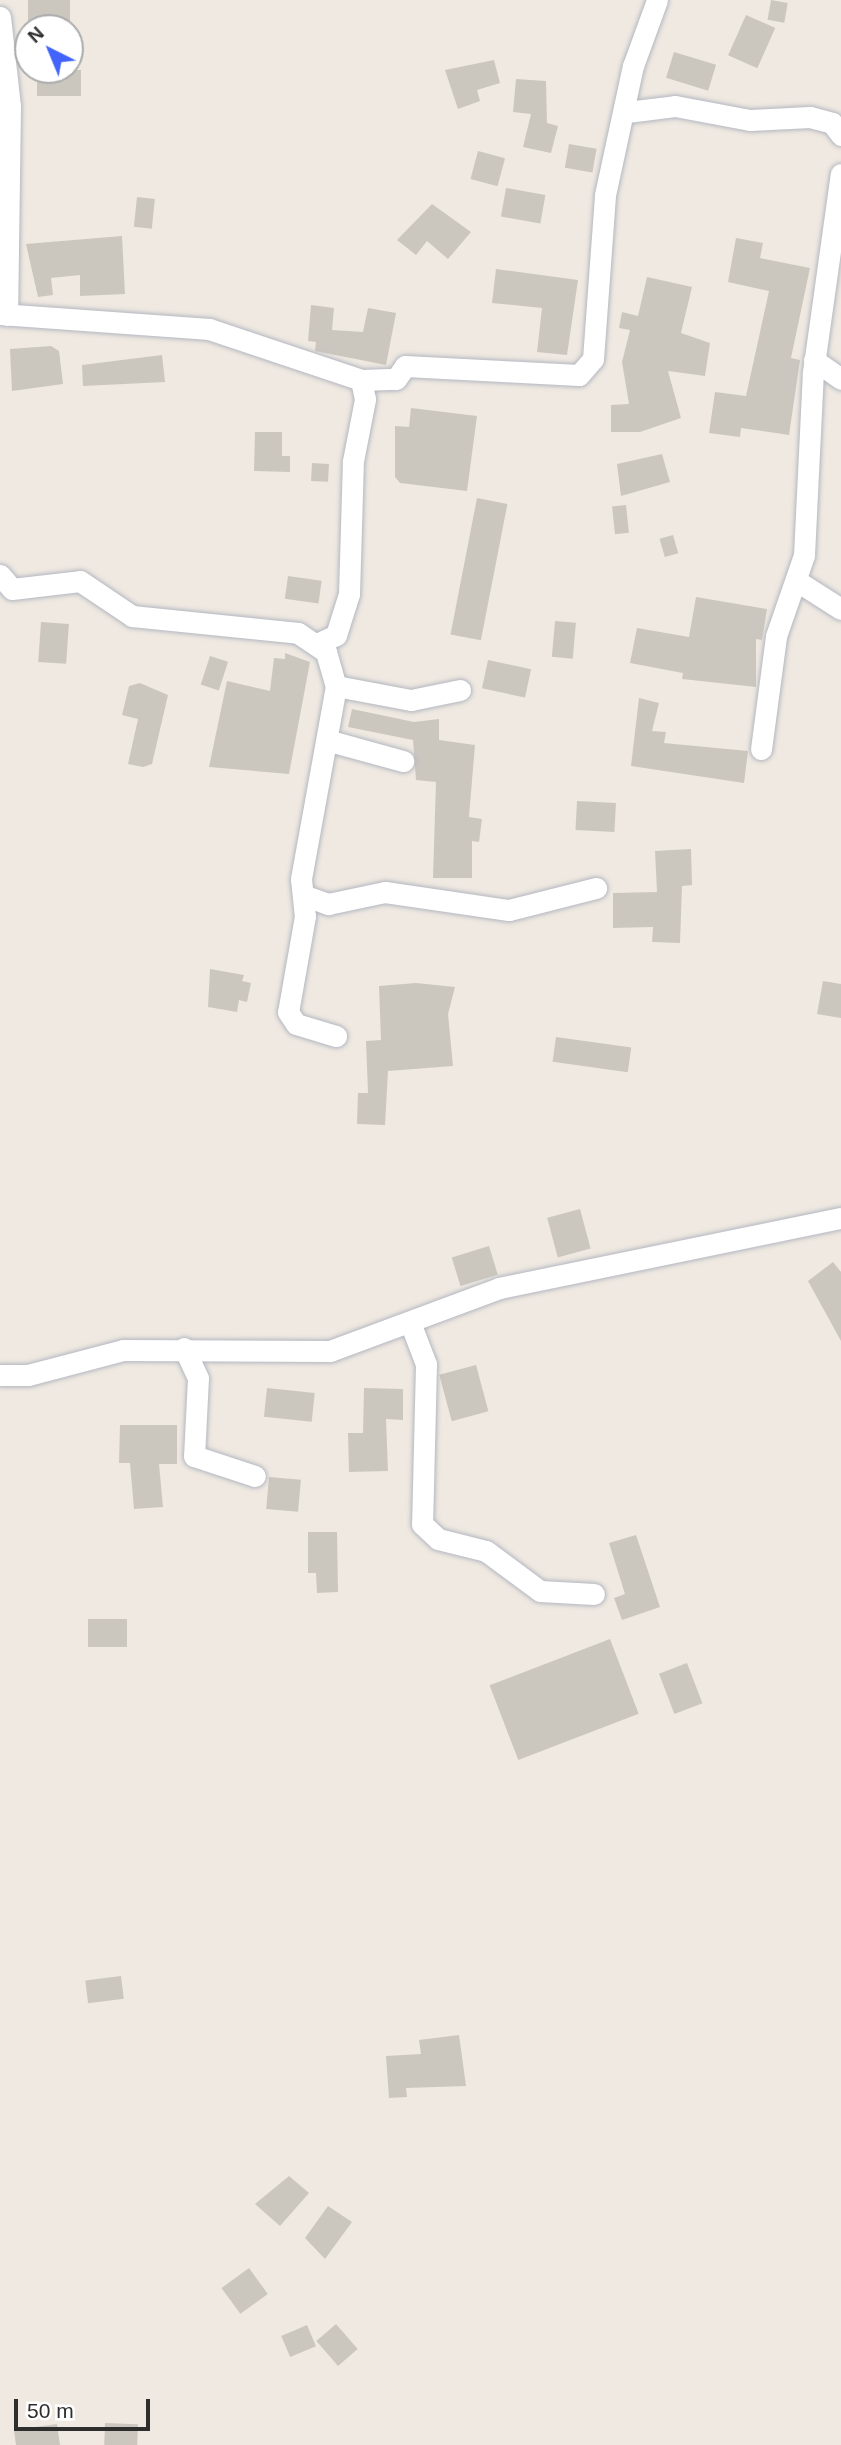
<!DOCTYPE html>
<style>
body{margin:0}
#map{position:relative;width:841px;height:2445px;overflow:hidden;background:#efe9e1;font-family:Arial,sans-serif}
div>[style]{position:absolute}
.building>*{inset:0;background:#cbc7bf;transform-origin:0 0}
.roads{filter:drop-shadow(0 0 2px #b4b7c1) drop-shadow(0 0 2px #b4b7c1)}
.minor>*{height:21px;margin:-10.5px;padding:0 10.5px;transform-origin:10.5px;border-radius:10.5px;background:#fff}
span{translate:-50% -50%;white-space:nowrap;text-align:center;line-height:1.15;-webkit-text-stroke:5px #fff;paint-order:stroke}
.north{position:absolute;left:14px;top:14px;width:70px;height:70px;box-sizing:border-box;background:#fff;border:2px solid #ababab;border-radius:50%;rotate:317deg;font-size:19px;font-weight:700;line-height:28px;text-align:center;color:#2e2e2e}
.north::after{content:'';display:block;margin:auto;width:24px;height:32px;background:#4264fb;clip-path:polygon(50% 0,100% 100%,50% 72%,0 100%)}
.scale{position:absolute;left:14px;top:2399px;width:136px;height:32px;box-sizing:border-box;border:4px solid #2e2e2e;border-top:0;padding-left:9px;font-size:21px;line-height:24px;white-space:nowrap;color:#2e2e2e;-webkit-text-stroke:5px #fff;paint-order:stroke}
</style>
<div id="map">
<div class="building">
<div style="left:28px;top:0;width:42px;height:28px"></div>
<div style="left:771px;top:0;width:17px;height:20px;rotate:10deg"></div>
<div style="left:746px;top:15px;width:32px;height:44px;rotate:24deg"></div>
<div style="left:674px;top:52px;width:44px;height:27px;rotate:17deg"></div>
<div style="clip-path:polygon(494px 60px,500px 83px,477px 90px,480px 101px,458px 109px,445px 70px)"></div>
<div style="left:37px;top:70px;width:44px;height:26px"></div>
<div style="clip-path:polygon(516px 79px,546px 81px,547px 123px,558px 126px,551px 153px,523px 147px,531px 114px,513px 112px)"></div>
<div style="left:569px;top:144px;width:28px;height:24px;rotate:10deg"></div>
<div style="left:478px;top:151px;width:28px;height:29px;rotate:15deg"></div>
<div style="left:506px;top:188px;width:40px;height:29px;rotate:10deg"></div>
<div style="left:137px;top:197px;width:18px;height:30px;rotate:6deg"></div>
<div style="clip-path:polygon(432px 204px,471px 232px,448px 259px,427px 241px,416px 255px,397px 240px)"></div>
<div style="clip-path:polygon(122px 236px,125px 294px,80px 296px,80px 275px,51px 278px,53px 295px,38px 297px,26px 244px)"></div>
<div style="clip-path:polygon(736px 238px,763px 243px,760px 258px,810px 268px,791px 358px,800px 360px,789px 435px,741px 428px,740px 437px,709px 433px,715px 392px,746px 396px,769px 291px,728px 282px)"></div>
<div style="clip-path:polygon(496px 269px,578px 280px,567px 355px,537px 352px,542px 308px,492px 303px)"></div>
<div style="clip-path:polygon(647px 277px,692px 287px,681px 333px,710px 343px,705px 376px,668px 371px,681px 418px,640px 432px,611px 432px,611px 405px,629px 404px,622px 362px,630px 330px,619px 328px,622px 312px,638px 316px)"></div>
<div style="clip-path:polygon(311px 305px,334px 308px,332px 330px,363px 332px,368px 308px,396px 313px,386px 365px,315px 351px,316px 342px,308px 341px)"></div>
<div style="clip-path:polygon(51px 346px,59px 351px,63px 384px,12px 391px,10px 349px)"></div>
<div style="clip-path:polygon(162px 355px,165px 382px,83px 386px,82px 365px)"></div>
<div style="clip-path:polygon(411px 408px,477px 416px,467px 491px,400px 483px,395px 477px,395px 426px,409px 427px)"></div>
<div style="clip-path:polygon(255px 432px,282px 432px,282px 456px,290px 456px,290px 472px,254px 471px)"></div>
<div style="clip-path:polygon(662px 454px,670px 482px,621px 496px,617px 464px)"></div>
<div style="left:312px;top:463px;width:17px;height:18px;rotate:3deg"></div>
<div style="left:477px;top:498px;width:31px;height:139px;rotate:11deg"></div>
<div style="left:626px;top:505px;width:28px;height:14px;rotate:84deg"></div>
<div style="left:673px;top:535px;width:19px;height:14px;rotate:74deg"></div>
<div style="left:288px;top:576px;width:34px;height:23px;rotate:8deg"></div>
<div style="clip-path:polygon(696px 597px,767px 609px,762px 640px,756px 639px,756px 687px,682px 679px,683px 673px,630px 663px,637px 628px,689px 637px)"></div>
<div style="left:555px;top:621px;width:21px;height:36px;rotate:5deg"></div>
<div style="left:41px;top:622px;width:28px;height:40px;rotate:4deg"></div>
<div style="clip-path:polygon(285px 653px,310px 662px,289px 774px,209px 767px,227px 681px,270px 691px,274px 658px,285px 659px)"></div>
<div style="left:210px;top:656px;width:19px;height:30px;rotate:18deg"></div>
<div style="left:488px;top:660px;width:44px;height:29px;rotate:12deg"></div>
<div style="clip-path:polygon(140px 683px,168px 695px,152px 764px,143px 767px,128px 764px,138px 719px,122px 715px,129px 686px)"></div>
<div style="clip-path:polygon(639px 698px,659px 703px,652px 731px,666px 732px,664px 743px,748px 751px,744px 783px,631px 766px)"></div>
<div style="clip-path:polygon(352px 709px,414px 722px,439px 719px,439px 740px,475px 745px,469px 817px,482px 819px,479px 842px,472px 841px,472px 878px,433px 878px,436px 782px,416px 780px,413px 740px,348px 727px)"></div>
<div style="left:577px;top:801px;width:39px;height:29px;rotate:3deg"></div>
<div style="clip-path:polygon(691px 849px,692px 885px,682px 886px,680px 943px,652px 942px,653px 927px,613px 928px,613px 893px,657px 892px,655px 851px)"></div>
<div style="clip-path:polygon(210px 969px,244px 975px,242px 981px,251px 983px,247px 1002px,239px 1000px,237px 1012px,208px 1007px)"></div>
<div style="clip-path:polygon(823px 981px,841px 984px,841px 1018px,817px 1014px)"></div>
<div style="clip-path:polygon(416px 983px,455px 987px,448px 1014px,453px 1066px,388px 1071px,385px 1125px,357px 1124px,358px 1093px,368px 1093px,366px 1041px,381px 1040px,379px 986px)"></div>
<div style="left:556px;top:1037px;width:76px;height:25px;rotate:8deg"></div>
<div style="left:580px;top:1209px;width:41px;height:34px;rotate:75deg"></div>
<div style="left:489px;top:1246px;width:30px;height:39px;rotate:73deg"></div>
<div style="clip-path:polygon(833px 1262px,841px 1272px,841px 1341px,808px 1281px)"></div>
<div style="left:476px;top:1365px;width:48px;height:38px;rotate:75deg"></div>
<div style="left:267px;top:1388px;width:48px;height:29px;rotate:6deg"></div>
<div style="clip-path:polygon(364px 1388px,403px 1389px,403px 1420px,386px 1419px,388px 1471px,349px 1472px,348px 1433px,363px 1433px)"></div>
<div style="clip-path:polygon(120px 1425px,177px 1425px,177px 1464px,159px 1464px,163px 1507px,134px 1509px,130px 1463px,119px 1463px)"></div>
<div style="left:269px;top:1477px;width:32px;height:32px;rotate:5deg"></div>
<div style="clip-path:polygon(308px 1532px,337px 1532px,338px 1592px,317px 1593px,316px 1573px,308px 1573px)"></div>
<div style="clip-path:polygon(636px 1535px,660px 1607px,622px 1620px,614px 1598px,625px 1594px,609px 1543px)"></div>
<div style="left:127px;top:1619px;width:28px;height:39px;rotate:90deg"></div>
<div style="left:610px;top:1639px;width:80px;height:129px;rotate:69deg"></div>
<div style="left:687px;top:1663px;width:43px;height:30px;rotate:69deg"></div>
<div style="left:121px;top:1976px;width:23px;height:36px;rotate:83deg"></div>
<div style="clip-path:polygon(459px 2035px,466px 2086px,406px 2088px,407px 2097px,389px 2098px,386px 2056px,421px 2054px,419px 2040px)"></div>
<div style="clip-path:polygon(289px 2176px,309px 2193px,280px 2226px,255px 2204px)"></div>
<div style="clip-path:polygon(328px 2206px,352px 2222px,325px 2259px,305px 2238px)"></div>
<div style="left:249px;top:2268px;width:32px;height:34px;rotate:54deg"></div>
<div style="left:336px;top:2324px;width:33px;height:26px;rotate:49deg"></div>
<div style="left:307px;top:2325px;width:23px;height:28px;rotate:67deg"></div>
<div style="left:105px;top:2423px;width:33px;height:22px;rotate:2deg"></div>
<div style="clip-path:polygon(57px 2424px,60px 2445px,16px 2445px,14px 2430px)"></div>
</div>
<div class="roads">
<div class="minor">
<div style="left:0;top:17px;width:90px;rotate:83.6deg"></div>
<div style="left:10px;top:106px;width:209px;rotate:90.8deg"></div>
<div style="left:627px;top:112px;width:48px;rotate:-7.1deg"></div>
<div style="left:675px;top:106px;width:76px;rotate:10.6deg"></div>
<div style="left:750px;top:120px;width:60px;rotate:-2.9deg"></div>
<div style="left:810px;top:117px;width:23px;rotate:15deg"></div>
<div style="left:832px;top:123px;width:15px;rotate:53deg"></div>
<div style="left:0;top:314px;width:210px;rotate:4.1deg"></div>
<div style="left:209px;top:329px;width:160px;rotate:18.5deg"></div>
<div style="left:361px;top:380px;width:35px;rotate:-2deg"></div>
<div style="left:396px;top:379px;width:16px;rotate:-55deg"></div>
<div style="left:405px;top:366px;width:174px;rotate:3deg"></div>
<div style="left:579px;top:375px;width:21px;rotate:-49deg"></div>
<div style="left:593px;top:359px;width:164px;rotate:-85.8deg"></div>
<div style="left:605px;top:195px;width:132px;rotate:-77.8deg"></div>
<div style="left:633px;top:66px;width:70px;rotate:-70deg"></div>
<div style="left:814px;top:360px;width:33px;rotate:35deg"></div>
<div style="left:0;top:575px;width:18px;rotate:49deg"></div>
<div style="left:12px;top:589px;width:68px;rotate:-6.7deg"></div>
<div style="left:80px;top:581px;width:63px;rotate:33.9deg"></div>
<div style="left:132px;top:616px;width:167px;rotate:5.8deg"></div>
<div style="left:298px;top:633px;width:34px;rotate:34deg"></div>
<div style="left:326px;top:652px;width:35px;rotate:74deg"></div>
<div style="left:336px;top:686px;width:196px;rotate:100.3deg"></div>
<div style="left:301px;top:879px;width:37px;rotate:84deg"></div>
<div style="left:305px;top:916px;width:97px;rotate:100deg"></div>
<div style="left:288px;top:1012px;width:14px;rotate:56deg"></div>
<div style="left:296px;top:1024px;width:42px;rotate:16.7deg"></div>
<div style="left:797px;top:581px;width:52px;rotate:32.5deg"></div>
<div style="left:319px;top:643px;width:19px;rotate:-25deg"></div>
<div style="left:336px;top:635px;width:43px;rotate:-72.4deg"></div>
<div style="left:349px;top:594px;width:133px;rotate:-88.3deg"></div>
<div style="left:353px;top:461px;width:63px;rotate:-79deg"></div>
<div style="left:365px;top:399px;width:19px;rotate:-102deg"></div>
<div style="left:336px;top:686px;width:76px;rotate:10.6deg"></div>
<div style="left:411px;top:700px;width:50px;rotate:-11.5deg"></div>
<div style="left:330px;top:741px;width:76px;rotate:15.3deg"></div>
<div style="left:761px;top:749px;width:114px;rotate:-82.4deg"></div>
<div style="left:776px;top:636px;width:86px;rotate:-70.9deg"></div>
<div style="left:804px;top:555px;width:183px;rotate:-87.2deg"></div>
<div style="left:813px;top:372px;width:200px;rotate:-82deg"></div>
<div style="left:303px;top:895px;width:27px;rotate:20deg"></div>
<div style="left:328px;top:904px;width:58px;rotate:-11.9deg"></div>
<div style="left:385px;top:892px;width:125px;rotate:8.3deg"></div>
<div style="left:509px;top:910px;width:90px;rotate:-14.2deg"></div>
<div style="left:411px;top:1325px;width:42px;rotate:69deg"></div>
<div style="left:426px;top:1364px;width:160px;rotate:91.4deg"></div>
<div style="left:422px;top:1524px;width:22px;rotate:43deg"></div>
<div style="left:438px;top:1539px;width:49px;rotate:14deg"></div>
<div style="left:486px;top:1551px;width:67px;rotate:36.5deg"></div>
<div style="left:540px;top:1591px;width:54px;rotate:3.2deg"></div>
<div style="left:184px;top:1348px;width:33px;rotate:65deg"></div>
<div style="left:198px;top:1378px;width:78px;rotate:92.9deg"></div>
<div style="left:194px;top:1456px;width:64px;rotate:18.2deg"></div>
<div style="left:0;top:1375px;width:28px"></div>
<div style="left:28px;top:1375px;width:98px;rotate:-14.7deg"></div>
<div style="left:123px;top:1350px;width:207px;rotate:0.3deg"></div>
<div style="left:330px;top:1351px;width:180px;rotate:-20.4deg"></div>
<div style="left:499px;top:1288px;width:349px;rotate:-11.6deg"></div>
</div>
</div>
<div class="north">N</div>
<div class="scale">50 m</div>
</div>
